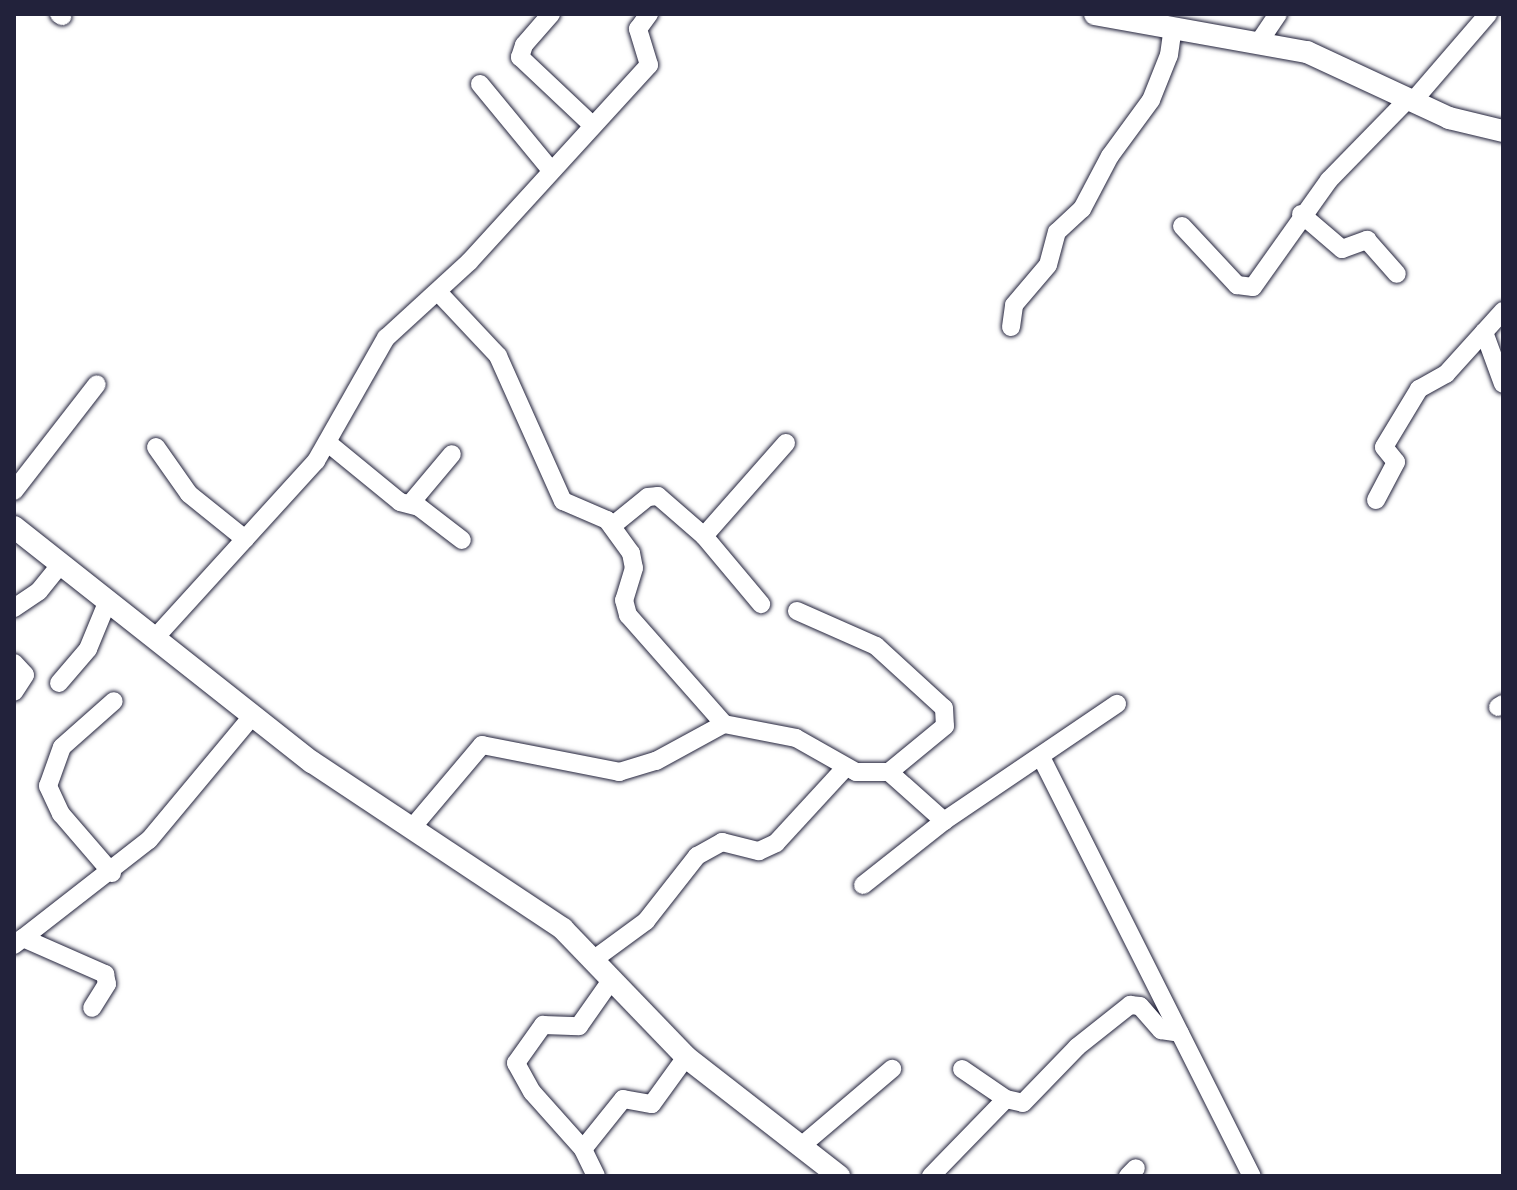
<!DOCTYPE html>
<style>
body{margin:0}
#map{position:relative;width:1517px;height:1190px;overflow:hidden;background:#fff;font-family:"Patrick Hand",sans-serif}
div>[style]{position:absolute}
.roads{filter:drop-shadow(0 0 2px #22223b) drop-shadow(0 0 2px #22223b)}
.minor>*{height:18px;margin:-9px;padding:0 9px;transform-origin:9px;border-radius:9px;background:#fff}
.tertiary>*{height:22px;margin:-11px;padding:0 11px;transform-origin:11px;border-radius:11px;background:#fff}
span{translate:-50% -50%;white-space:nowrap;text-align:center;line-height:1.15;-webkit-text-stroke:8px #fff;paint-order:stroke}
.frame{position:absolute;inset:0;border:16px solid #22223b;pointer-events:none}
</style>
<div id="map">
<div class="roads">
<div class="minor">
<div style="left:59px;top:14px;width:4px;rotate:34deg"></div>
<div style="left:551px;top:14px;width:41px;rotate:131.1deg"></div>
<div style="left:524px;top:45px;width:13px;rotate:108deg"></div>
<div style="left:520px;top:57px;width:98px;rotate:43.3deg"></div>
<div style="left:1259px;top:42px;width:34px;rotate:-56deg"></div>
<div style="left:480px;top:84px;width:112px;rotate:50.5deg"></div>
<div style="left:1413px;top:101px;width:115px;rotate:-49.2deg"></div>
<div style="left:1301px;top:214px;width:54px;rotate:40.5deg"></div>
<div style="left:1342px;top:249px;width:27px;rotate:-20deg"></div>
<div style="left:1367px;top:240px;width:45px;rotate:48.6deg"></div>
<div style="left:1182px;top:226px;width:81px;rotate:47deg"></div>
<div style="left:1237px;top:285px;width:16px;rotate:7deg"></div>
<div style="left:1253px;top:287px;width:131px;rotate:-54.6deg"></div>
<div style="left:1329px;top:180px;width:113px;rotate:-45.7deg"></div>
<div style="left:438px;top:292px;width:88px;rotate:46.8deg"></div>
<div style="left:498px;top:356px;width:159px;rotate:65.9deg"></div>
<div style="left:563px;top:501px;width:48px;rotate:23.4deg"></div>
<div style="left:607px;top:520px;width:41px;rotate:54deg"></div>
<div style="left:631px;top:553px;width:15px;rotate:79deg"></div>
<div style="left:634px;top:568px;width:34px;rotate:107deg"></div>
<div style="left:624px;top:600px;width:16px;rotate:75deg"></div>
<div style="left:628px;top:615px;width:145px;rotate:48.6deg"></div>
<div style="left:1503px;top:311px;width:28px;rotate:132deg"></div>
<div style="left:1484px;top:332px;width:55px;rotate:69.9deg"></div>
<div style="left:1011px;top:327px;width:22px;rotate:-82deg"></div>
<div style="left:1014px;top:305px;width:52px;rotate:-49.6deg"></div>
<div style="left:1048px;top:265px;width:34px;rotate:-75deg"></div>
<div style="left:1057px;top:232px;width:34px;rotate:-43deg"></div>
<div style="left:1082px;top:209px;width:60px;rotate:-62.2deg"></div>
<div style="left:1110px;top:156px;width:69px;rotate:-53.8deg"></div>
<div style="left:1151px;top:100px;width:48px;rotate:-68.2deg"></div>
<div style="left:1169px;top:55px;width:28px;rotate:-82deg"></div>
<div style="left:328px;top:443px;width:93px;rotate:39.3deg"></div>
<div style="left:400px;top:502px;width:20px;rotate:15deg"></div>
<div style="left:419px;top:507px;width:54px;rotate:37.5deg"></div>
<div style="left:156px;top:447px;width:57px;rotate:54.9deg"></div>
<div style="left:189px;top:494px;width:72px;rotate:38.8deg"></div>
<div style="left:14px;top:491px;width:135px;rotate:-52.2deg"></div>
<div style="left:1376px;top:500px;width:43px;rotate:-62.2deg"></div>
<div style="left:1396px;top:462px;width:19px;rotate:-129deg"></div>
<div style="left:1384px;top:447px;width:68px;rotate:-58.9deg"></div>
<div style="left:1419px;top:389px;width:31px;rotate:-29deg"></div>
<div style="left:1446px;top:374px;width:57px;rotate:-47.9deg"></div>
<div style="left:410px;top:504px;width:65px;rotate:-50deg"></div>
<div style="left:612px;top:526px;width:46px;rotate:-38.9deg"></div>
<div style="left:648px;top:497px;width:10px;rotate:-6deg"></div>
<div style="left:658px;top:496px;width:61px;rotate:41deg"></div>
<div style="left:704px;top:536px;width:89px;rotate:50deg"></div>
<div style="left:704px;top:536px;width:124px;rotate:-48.6deg"></div>
<div style="left:14px;top:608px;width:30px;rotate:-34deg"></div>
<div style="left:39px;top:591px;width:32px;rotate:-51deg"></div>
<div style="left:797px;top:611px;width:86px;rotate:23.9deg"></div>
<div style="left:876px;top:646px;width:92px;rotate:42.4deg"></div>
<div style="left:944px;top:708px;width:18px;rotate:87deg"></div>
<div style="left:945px;top:726px;width:72px;rotate:140.6deg"></div>
<div style="left:154px;top:639px;width:241px;rotate:-47.7deg"></div>
<div style="left:316px;top:461px;width:142px;rotate:-60.4deg"></div>
<div style="left:386px;top:338px;width:113px;rotate:-42.5deg"></div>
<div style="left:469px;top:262px;width:267px;rotate:-47.6deg"></div>
<div style="left:649px;top:65px;width:38px;rotate:-107deg"></div>
<div style="left:638px;top:29px;width:19px;rotate:-54deg"></div>
<div style="left:14px;top:663px;width:16px;rotate:47deg"></div>
<div style="left:25px;top:675px;width:20px;rotate:123deg"></div>
<div style="left:59px;top:683px;width:45px;rotate:-49.5deg"></div>
<div style="left:88px;top:649px;width:50px;rotate:-67.6deg"></div>
<div style="left:1498px;top:707px;width:6px;rotate:-31deg"></div>
<div style="left:1041px;top:757px;width:469px;rotate:63.3deg"></div>
<div style="left:411px;top:829px;width:110px;rotate:-49.8deg"></div>
<div style="left:482px;top:745px;width:140px;rotate:11.1deg"></div>
<div style="left:619px;top:772px;width:39px;rotate:-17deg"></div>
<div style="left:656px;top:761px;width:77px;rotate:-28.6deg"></div>
<div style="left:724px;top:724px;width:73px;rotate:11deg"></div>
<div style="left:796px;top:738px;width:69px;rotate:29.5deg"></div>
<div style="left:856px;top:772px;width:33px"></div>
<div style="left:889px;top:772px;width:74px;rotate:41.7deg"></div>
<div style="left:944px;top:821px;width:209px;rotate:-34.1deg"></div>
<div style="left:112px;top:873px;width:78px;rotate:-130.8deg"></div>
<div style="left:61px;top:814px;width:31px;rotate:-115deg"></div>
<div style="left:48px;top:786px;width:41px;rotate:-70.3deg"></div>
<div style="left:62px;top:747px;width:69px;rotate:-41.5deg"></div>
<div style="left:863px;top:885px;width:103px;rotate:-38.3deg"></div>
<div style="left:23px;top:938px;width:90px;rotate:23.7deg"></div>
<div style="left:105px;top:974px;width:10px;rotate:79deg"></div>
<div style="left:107px;top:984px;width:28px;rotate:122deg"></div>
<div style="left:14px;top:945px;width:171px;rotate:-37.9deg"></div>
<div style="left:149px;top:840px;width:163px;rotate:-50.2deg"></div>
<div style="left:593px;top:960px;width:66px;rotate:-36.3deg"></div>
<div style="left:646px;top:921px;width:83px;rotate:-51.9deg"></div>
<div style="left:697px;top:856px;width:29px;rotate:-29deg"></div>
<div style="left:722px;top:842px;width:38px;rotate:14deg"></div>
<div style="left:759px;top:851px;width:19px;rotate:-25deg"></div>
<div style="left:776px;top:843px;width:102px;rotate:-47.4deg"></div>
<div style="left:962px;top:1069px;width:53px;rotate:34.3deg"></div>
<div style="left:1006px;top:1099px;width:17px;rotate:13deg"></div>
<div style="left:1023px;top:1103px;width:78px;rotate:-46deg"></div>
<div style="left:1077px;top:1047px;width:68px;rotate:-38.4deg"></div>
<div style="left:1130px;top:1005px;width:10px;rotate:6deg"></div>
<div style="left:1140px;top:1006px;width:32px;rotate:49deg"></div>
<div style="left:1161px;top:1030px;width:19px;rotate:9deg"></div>
<div style="left:800px;top:1147px;width:121px;rotate:-40.3deg"></div>
<div style="left:583px;top:1149px;width:64px;rotate:-51.3deg"></div>
<div style="left:623px;top:1099px;width:29px;rotate:10deg"></div>
<div style="left:652px;top:1104px;width:58px;rotate:-54.1deg"></div>
<div style="left:596px;top:1176px;width:30px;rotate:-116deg"></div>
<div style="left:583px;top:1149px;width:76px;rotate:-131.8deg"></div>
<div style="left:532px;top:1092px;width:33px;rotate:-119deg"></div>
<div style="left:516px;top:1063px;width:47px;rotate:-54.6deg"></div>
<div style="left:543px;top:1025px;width:36px;rotate:2deg"></div>
<div style="left:579px;top:1026px;width:57px;rotate:-54.9deg"></div>
<div style="left:931px;top:1176px;width:107px;rotate:-45.8deg"></div>
<div style="left:1128px;top:1176px;width:11px;rotate:-45deg"></div>
</div>
<div class="tertiary">
<div style="left:1095px;top:14px;width:215px;rotate:10.2deg"></div>
<div style="left:1307px;top:52px;width:157px;rotate:24.9deg"></div>
<div style="left:1449px;top:118px;width:56px;rotate:13.5deg"></div>
<div style="left:14px;top:527px;width:380px;rotate:38.3deg"></div>
<div style="left:312px;top:762px;width:301px;rotate:33.6deg"></div>
<div style="left:563px;top:929px;width:178px;rotate:46.1deg"></div>
<div style="left:686px;top:1057px;width:194px;rotate:37.9deg"></div>
</div>
</div>
<div class="frame"></div>
</div>
